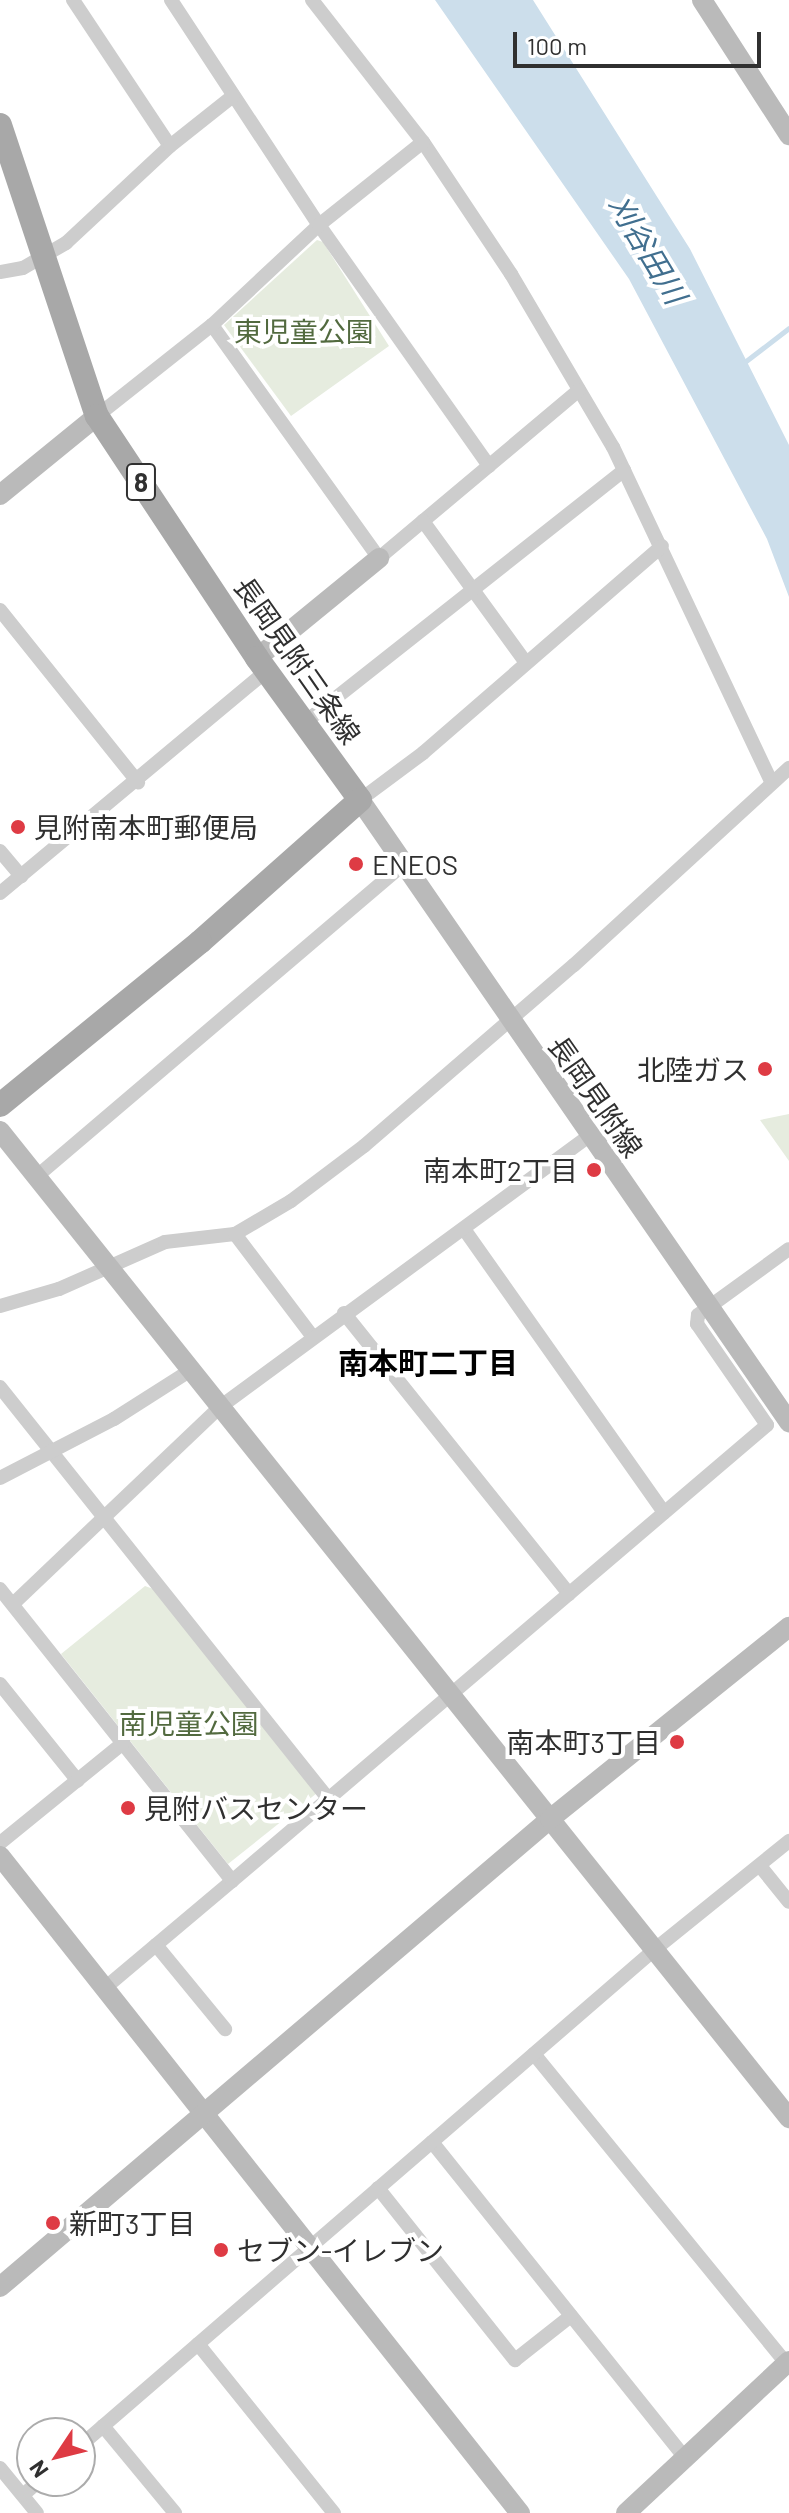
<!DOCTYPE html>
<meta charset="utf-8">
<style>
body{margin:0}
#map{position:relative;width:789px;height:2513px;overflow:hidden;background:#fff;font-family:Barlow,"Noto Sans JP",sans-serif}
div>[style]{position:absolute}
.green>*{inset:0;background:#e6ecdf}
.water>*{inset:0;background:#ccdeeb}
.stream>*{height:5px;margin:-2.5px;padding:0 2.5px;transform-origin:2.5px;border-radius:2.5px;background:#ccdeeb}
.street>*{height:14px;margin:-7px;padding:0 7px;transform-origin:7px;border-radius:7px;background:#cdcdcd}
.secondary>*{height:20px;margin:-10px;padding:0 10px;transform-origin:10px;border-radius:10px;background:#bababa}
.primary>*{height:24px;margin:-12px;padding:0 12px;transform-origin:12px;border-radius:12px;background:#a8a8a8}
.dots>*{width:22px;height:22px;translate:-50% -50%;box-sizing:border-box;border:4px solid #fff;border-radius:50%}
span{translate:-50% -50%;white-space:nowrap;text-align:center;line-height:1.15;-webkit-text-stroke:8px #fff;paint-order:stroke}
.shield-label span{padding:2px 6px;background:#fff;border:2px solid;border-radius:6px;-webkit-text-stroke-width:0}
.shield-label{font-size:26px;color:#303030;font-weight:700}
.park-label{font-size:28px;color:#526a3f}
.street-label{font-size:28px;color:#303030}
.poi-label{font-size:28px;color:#303030}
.left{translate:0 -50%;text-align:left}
.right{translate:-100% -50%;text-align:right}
.water-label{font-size:30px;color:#416f8f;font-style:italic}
.neighbourhood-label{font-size:30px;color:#000;font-weight:700}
.north{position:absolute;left:16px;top:2417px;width:80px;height:80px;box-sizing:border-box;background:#fff;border:2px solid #acacac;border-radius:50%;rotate:235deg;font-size:22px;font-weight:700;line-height:32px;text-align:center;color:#303030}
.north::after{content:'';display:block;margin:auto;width:28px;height:36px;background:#de3b44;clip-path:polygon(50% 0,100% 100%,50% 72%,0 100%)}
.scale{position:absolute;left:513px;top:32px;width:248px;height:36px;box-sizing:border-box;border:4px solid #303030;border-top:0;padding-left:10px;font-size:24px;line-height:28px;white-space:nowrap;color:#303030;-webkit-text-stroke:6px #fff;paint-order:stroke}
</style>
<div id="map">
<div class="green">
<div style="clip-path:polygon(317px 240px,323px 242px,389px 346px,291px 416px,224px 325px)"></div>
<div style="clip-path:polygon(789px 1114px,789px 1161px,760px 1120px)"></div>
<div style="clip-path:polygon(145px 1586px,156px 1590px,317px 1793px,228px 1864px,61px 1654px)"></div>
</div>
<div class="water">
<div style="clip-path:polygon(435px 0,533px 0,690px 249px,789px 445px,789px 597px,767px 539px,629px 279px)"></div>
</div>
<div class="stream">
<div style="left:742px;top:364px;width:59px;rotate:-37.5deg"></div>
</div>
<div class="street">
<div style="left:73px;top:0;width:175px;rotate:56.4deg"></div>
<div style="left:171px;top:0;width:269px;rotate:56.7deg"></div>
<div style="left:319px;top:225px;width:295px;rotate:54.8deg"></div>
<div style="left:312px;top:0;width:180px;rotate:52deg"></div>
<div style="left:423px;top:142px;width:159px;rotate:56.3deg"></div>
<div style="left:511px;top:274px;width:201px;rotate:59.5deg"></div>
<div style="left:613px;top:447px;width:369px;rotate:64.7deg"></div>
<div style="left:0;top:272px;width:23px;rotate:-10deg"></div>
<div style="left:23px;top:268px;width:50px;rotate:-30.2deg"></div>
<div style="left:66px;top:243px;width:142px;rotate:-43deg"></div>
<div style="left:170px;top:146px;width:80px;rotate:-38.4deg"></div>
<div style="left:212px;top:325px;width:287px;rotate:54.4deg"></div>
<div style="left:379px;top:558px;width:261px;rotate:-40deg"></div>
<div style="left:97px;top:416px;width:147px;rotate:-38.4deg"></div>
<div style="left:212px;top:325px;width:146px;rotate:-43.1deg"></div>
<div style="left:319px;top:225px;width:133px;rotate:-38.6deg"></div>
<div style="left:423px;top:521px;width:175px;rotate:54deg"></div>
<div style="left:0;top:610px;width:221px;rotate:51.3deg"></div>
<div style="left:304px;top:723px;width:408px;rotate:-38.3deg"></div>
<div style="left:360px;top:800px;width:79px;rotate:-36.7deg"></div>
<div style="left:423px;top:753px;width:316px;rotate:-40.9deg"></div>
<div style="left:0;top:851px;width:33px;rotate:50deg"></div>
<div style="left:0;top:893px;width:346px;rotate:-39.8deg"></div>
<div style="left:36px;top:1177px;width:482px;rotate:-40.4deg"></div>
<div style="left:464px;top:1229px;width:347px;rotate:54.8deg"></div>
<div style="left:235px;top:1234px;width:129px;rotate:52.9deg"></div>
<div style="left:0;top:1306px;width:61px;rotate:-16.1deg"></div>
<div style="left:59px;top:1289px;width:116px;rotate:-23.9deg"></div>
<div style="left:165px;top:1242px;width:70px;rotate:-6.5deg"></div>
<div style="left:235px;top:1234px;width:65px;rotate:-30.5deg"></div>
<div style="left:291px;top:1201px;width:91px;rotate:-37deg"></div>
<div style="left:364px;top:1146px;width:277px;rotate:-40.8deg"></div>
<div style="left:574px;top:965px;width:292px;rotate:-42.5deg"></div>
<div style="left:344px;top:1313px;width:360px;rotate:51.3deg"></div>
<div style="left:0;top:1387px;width:523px;rotate:51.44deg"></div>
<div style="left:0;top:1478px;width:128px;rotate:-27.4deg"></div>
<div style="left:114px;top:1419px;width:91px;rotate:-32.5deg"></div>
<div style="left:0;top:1589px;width:373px;rotate:51.5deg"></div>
<div style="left:232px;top:1881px;width:166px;rotate:139.9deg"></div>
<div style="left:13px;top:1604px;width:286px;rotate:-43.6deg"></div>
<div style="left:220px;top:1407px;width:458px;rotate:-36.3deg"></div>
<div style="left:0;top:1684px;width:124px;rotate:51.2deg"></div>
<div style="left:0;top:1843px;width:159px;rotate:-39.1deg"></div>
<div style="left:760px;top:1866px;width:46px;rotate:51.1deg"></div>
<div style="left:232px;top:1881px;width:703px;rotate:-40.44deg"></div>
<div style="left:767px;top:1425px;width:123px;rotate:-124.7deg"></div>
<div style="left:697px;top:1324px;width:9px;rotate:-84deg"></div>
<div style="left:698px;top:1315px;width:112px;rotate:-36deg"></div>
<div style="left:156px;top:1945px;width:109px;rotate:50.6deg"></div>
<div style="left:534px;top:2054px;width:404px;rotate:50.8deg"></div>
<div style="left:432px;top:2142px;width:405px;rotate:51.3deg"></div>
<div style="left:378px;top:2188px;width:220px;rotate:51.5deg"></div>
<div style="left:515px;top:2360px;width:71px;rotate:-38.2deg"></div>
<div style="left:198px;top:2344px;width:217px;rotate:51.2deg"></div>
<div style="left:103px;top:2426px;width:113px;rotate:50.4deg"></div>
<div style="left:80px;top:2446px;width:759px;rotate:-40.83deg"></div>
<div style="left:654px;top:1950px;width:174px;rotate:-38.9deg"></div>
<div style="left:0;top:2468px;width:58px;rotate:50.6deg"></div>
<div style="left:23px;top:2495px;width:21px;rotate:-41deg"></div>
</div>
<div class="secondary">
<div style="left:702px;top:0;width:161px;rotate:57.2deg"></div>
<div style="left:0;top:495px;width:125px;rotate:-39.2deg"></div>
<div style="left:257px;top:658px;width:158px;rotate:-39.3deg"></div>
<div style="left:360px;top:800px;width:756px;rotate:55.41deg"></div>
<div style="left:0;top:1131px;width:1264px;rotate:51.36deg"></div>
<div style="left:0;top:1856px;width:838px;rotate:51.64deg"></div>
<div style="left:0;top:2287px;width:722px;rotate:-40.39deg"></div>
<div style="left:550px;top:1819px;width:307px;rotate:-38.8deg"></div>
<div style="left:626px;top:2513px;width:223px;rotate:-43deg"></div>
</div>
<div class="primary">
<div style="left:0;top:125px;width:307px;rotate:71.6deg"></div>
<div style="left:97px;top:416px;width:290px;rotate:56.5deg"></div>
<div style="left:257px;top:658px;width:175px;rotate:54deg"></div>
<div style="left:360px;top:800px;width:214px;rotate:138.4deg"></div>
<div style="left:200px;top:942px;width:258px;rotate:140.8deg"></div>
</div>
<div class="dots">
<div style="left:18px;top:827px;background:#de3b44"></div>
<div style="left:356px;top:864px;background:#de3b44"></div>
<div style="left:765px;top:1069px;background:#de3b44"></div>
<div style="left:594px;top:1170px;background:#de3b44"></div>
<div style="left:677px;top:1742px;background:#de3b44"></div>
<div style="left:128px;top:1808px;background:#de3b44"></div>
<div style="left:53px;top:2223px;background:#de3b44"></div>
<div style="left:221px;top:2250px;background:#de3b44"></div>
</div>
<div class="shield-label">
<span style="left:141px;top:482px">8</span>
</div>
<div class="park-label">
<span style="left:304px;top:331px">東児童公園</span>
<span style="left:189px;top:1723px">南児童公園</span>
</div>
<div class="street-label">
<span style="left:298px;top:660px;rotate:55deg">長岡見附三条線</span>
<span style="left:596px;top:1096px;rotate:55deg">長岡見附線</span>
</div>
<div class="poi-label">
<span class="left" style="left:34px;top:827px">見附南本町郵便局</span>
<span class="left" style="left:372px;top:864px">ENEOS</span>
<span class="right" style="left:749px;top:1069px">北陸ガス</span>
<span class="right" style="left:578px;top:1170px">南本町2丁目</span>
<span class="right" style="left:661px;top:1742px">南本町3丁目</span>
<span class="left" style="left:144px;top:1808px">見附バスセンター</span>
<span class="left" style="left:69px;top:2223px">新町3丁目</span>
<span class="left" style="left:237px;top:2250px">セブン-イレブン</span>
</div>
<div class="water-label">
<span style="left:648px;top:249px;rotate:59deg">刈谷田川</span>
</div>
<div class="neighbourhood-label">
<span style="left:428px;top:1362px">南本町二丁目</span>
</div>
<div class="north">N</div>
<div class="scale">100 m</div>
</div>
